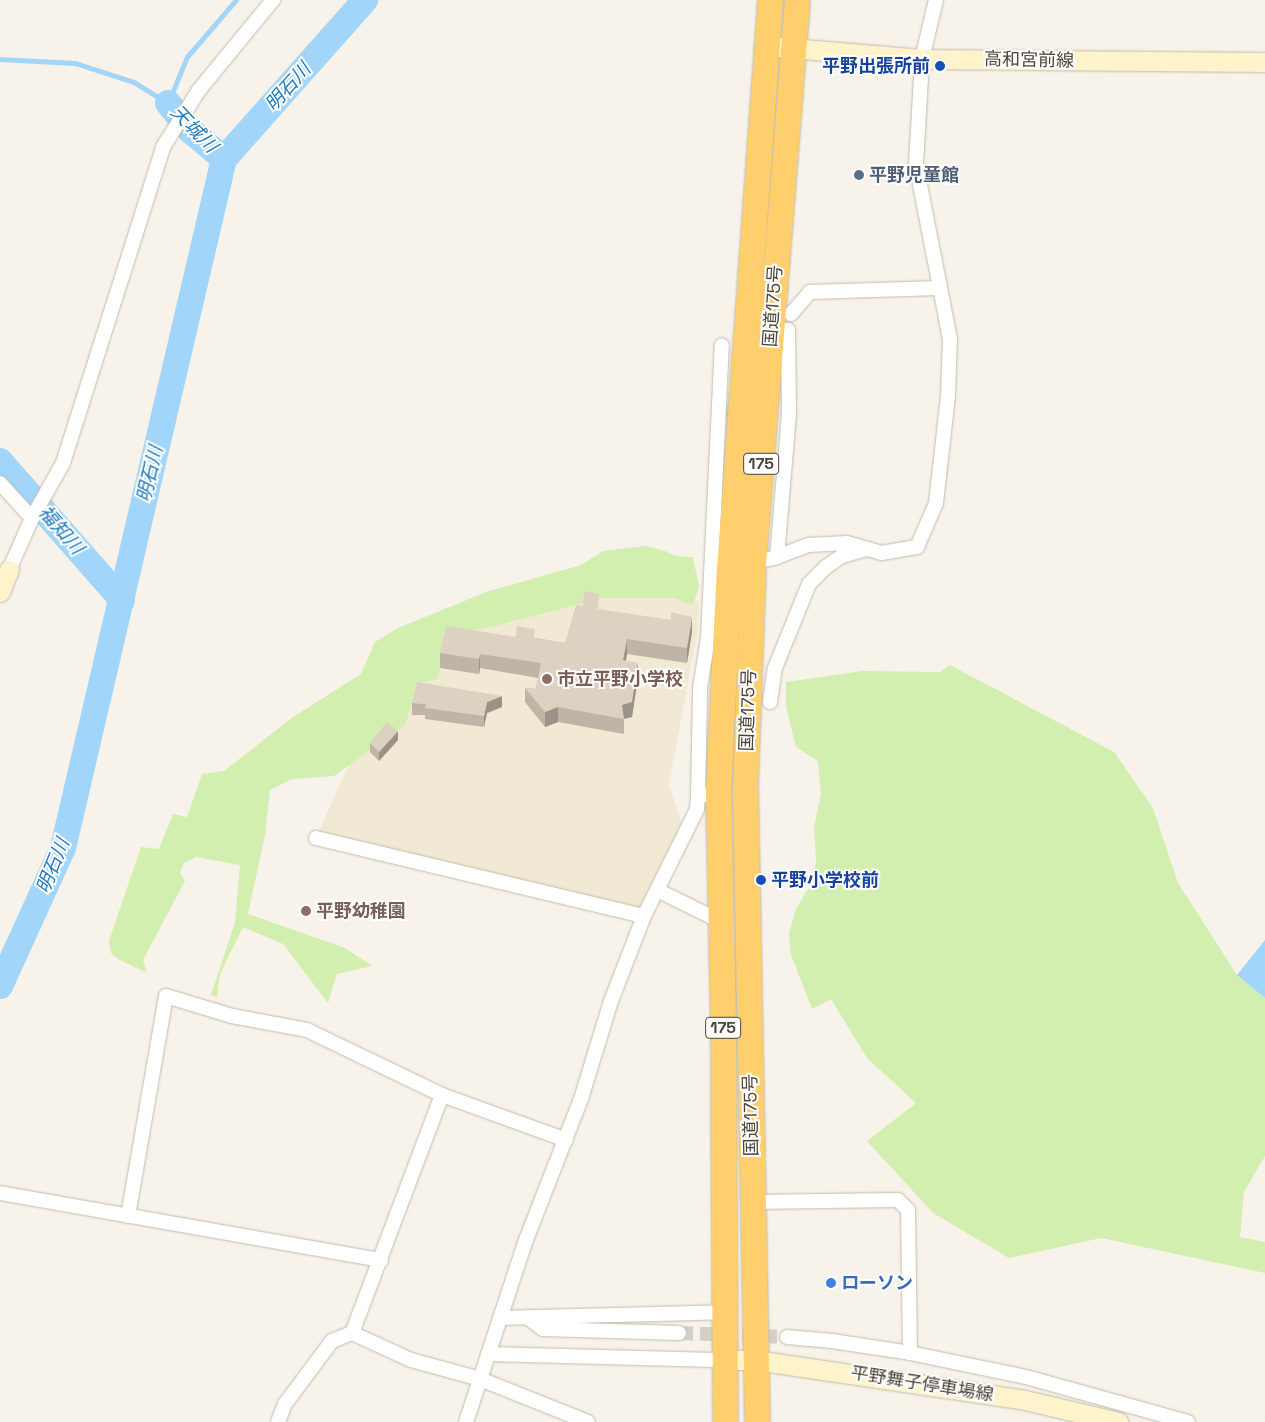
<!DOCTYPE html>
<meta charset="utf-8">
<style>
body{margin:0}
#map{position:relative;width:1265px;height:1422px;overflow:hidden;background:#f7f3ea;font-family:"Space Grotesk","Noto Sans JP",sans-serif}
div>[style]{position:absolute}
.education>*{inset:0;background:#f1e9d3}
.green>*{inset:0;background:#d2efaf}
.water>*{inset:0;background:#a1d5f9}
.stream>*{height:4.5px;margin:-2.25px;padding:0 2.25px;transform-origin:2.25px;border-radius:2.25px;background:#a1d5f9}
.river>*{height:26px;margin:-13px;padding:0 13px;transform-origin:13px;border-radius:13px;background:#a1d5f9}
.street-tunnel>*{height:14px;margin-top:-7px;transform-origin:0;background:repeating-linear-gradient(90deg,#d5d0c6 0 14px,transparent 0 21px)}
.roads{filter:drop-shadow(0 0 1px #c3bbab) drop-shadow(0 0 1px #c3bbab)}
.street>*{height:14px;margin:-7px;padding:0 7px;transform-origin:7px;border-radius:7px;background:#fff}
.secondary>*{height:19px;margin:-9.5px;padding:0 9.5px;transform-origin:9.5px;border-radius:9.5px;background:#fff3cc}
.highway>*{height:25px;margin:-12.5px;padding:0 12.5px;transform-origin:12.5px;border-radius:12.5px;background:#ffcf6d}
.wall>*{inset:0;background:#beb5a6}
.shaded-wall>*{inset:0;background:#9b9387}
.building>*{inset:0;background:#ddd2c1}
.dots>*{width:14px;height:14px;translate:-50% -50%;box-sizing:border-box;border:2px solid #fff;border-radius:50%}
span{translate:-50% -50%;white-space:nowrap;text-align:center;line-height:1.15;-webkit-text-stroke:4px #fff;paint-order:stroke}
.shield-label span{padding:1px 4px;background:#fff;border:1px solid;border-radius:4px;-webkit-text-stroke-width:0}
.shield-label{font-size:16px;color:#4c4437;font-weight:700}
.street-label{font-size:18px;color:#4c4437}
.transit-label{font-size:18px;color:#164399;font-weight:700}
.right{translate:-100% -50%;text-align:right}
.left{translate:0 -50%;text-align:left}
.service-label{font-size:18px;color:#4e5e75;font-weight:700}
.education-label{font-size:18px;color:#785e54;font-weight:700}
.shop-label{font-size:18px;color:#366cbe;font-weight:700}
.water-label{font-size:19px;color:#217abd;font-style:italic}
</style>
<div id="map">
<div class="education">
<div style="clip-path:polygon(676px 584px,699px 602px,698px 630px,669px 784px,683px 828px,642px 909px,319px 831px,360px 740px,419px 620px)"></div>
</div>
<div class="green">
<div style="clip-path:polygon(646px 546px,665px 551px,676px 556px,693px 557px,699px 587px,693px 605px,674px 598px,602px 598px,448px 638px,437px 679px,418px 683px,405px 725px,334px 776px,292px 779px,270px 790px,265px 835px,248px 914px,345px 948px,372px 966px,337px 974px,328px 1003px,283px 944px,243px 927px,220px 974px,217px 997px,211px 995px,235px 922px,240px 865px,196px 857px,184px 863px,180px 873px,185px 881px,143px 960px,147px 973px,118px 959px,111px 953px,109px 941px,141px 847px,159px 849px,173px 814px,187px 817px,202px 774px,224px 771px,293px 717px,361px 674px,375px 642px,398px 628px,489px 591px,581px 565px,603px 551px)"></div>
<div style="clip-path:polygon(950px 665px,1114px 752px,1153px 808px,1178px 883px,1237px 975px,1265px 998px,1265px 1156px,1244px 1192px,1240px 1237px,1265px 1242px,1265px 1273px,1101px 1238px,1009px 1258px,933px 1213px,867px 1141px,916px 1103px,867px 1058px,831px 999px,812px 1009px,791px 955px,789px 934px,795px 911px,806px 892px,813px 885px,816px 860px,814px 827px,821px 794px,818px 761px,796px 747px,786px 707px,786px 682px,862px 671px,940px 672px)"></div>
</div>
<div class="water">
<div style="clip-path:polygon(1265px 940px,1265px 998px,1237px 975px)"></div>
</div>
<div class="stream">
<div style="left:0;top:59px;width:75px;rotate:3.1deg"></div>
<div style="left:75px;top:63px;width:62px;rotate:17.9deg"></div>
<div style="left:134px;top:82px;width:40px;rotate:32deg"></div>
<div style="left:168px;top:103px;width:50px;rotate:-67.6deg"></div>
<div style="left:187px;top:57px;width:75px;rotate:-49.3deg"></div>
</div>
<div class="river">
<div style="left:168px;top:103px;width:36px;rotate:51deg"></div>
<div style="left:191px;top:131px;width:43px;rotate:40.3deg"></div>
<div style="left:0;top:461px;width:185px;rotate:48.7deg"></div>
<div style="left:0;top:986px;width:152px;rotate:-65.5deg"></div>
<div style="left:63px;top:848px;width:708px;rotate:-76.85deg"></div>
<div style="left:224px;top:159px;width:213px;rotate:-48.4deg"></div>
</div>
<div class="street-tunnel">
<div style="left:719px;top:411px;width:70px;rotate:2.5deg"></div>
<div style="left:679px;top:1333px;width:108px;rotate:2.1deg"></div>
</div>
<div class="roads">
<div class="street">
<div style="left:791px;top:314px;width:29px;rotate:-49deg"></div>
<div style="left:810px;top:292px;width:130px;rotate:-1.8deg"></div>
<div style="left:772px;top:330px;width:16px"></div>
<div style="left:788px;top:330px;width:84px;rotate:89.3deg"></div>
<div style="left:789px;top:414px;width:144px;rotate:94.8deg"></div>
<div style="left:0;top:483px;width:47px;rotate:47.6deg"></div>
<div style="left:753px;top:563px;width:25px;rotate:-14deg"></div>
<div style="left:777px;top:557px;width:34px;rotate:-21deg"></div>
<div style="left:809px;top:545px;width:38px;rotate:-3deg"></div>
<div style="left:847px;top:543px;width:36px;rotate:16deg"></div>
<div style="left:882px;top:553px;width:36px;rotate:-10deg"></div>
<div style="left:917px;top:547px;width:48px;rotate:-66.6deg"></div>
<div style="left:936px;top:503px;width:108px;rotate:-83.6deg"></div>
<div style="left:948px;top:396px;width:57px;rotate:-88deg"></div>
<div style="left:950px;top:339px;width:178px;rotate:-101deg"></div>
<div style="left:916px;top:164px;width:105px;rotate:-86.7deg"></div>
<div style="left:922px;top:59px;width:61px;rotate:-76.7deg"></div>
<div style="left:9px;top:570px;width:57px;rotate:-66.1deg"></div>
<div style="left:32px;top:518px;width:63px;rotate:-60.6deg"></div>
<div style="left:63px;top:463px;width:331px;rotate:-72.4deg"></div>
<div style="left:163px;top:147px;width:67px;rotate:-57.7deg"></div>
<div style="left:199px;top:90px;width:117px;rotate:-50.6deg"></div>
<div style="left:770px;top:702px;width:34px;rotate:-82deg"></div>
<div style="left:775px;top:668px;width:91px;rotate:-68deg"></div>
<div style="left:809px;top:584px;width:24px;rotate:-45deg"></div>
<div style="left:826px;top:567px;width:19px;rotate:-35deg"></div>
<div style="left:842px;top:556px;width:26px;rotate:-16deg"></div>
<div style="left:698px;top:797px;width:109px;rotate:-88.9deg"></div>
<div style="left:700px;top:688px;width:51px;rotate:-80.9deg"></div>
<div style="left:708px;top:638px;width:293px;rotate:-87.3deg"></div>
<div style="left:316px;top:838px;width:337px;rotate:13.4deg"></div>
<div style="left:657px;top:890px;width:70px;rotate:26.2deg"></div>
<div style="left:442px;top:1095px;width:254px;rotate:110.7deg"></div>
<div style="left:352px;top:1333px;width:65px;rotate:24.6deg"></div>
<div style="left:411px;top:1360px;width:72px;rotate:15.4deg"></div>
<div style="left:480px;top:1379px;width:116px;rotate:21.7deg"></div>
<div style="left:0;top:1193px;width:387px;rotate:10deg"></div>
<div style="left:752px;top:1202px;width:146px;rotate:-0.8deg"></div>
<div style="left:898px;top:1200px;width:14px;rotate:45deg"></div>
<div style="left:908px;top:1210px;width:143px;rotate:89.2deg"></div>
<div style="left:128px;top:1216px;width:223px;rotate:-80.2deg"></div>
<div style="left:166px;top:996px;width:69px;rotate:16.9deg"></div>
<div style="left:232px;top:1016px;width:76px;rotate:10.6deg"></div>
<div style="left:307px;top:1030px;width:150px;rotate:25.7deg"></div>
<div style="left:442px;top:1095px;width:132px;rotate:19.9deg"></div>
<div style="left:527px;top:1317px;width:20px;rotate:37deg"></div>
<div style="left:543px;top:1329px;width:136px;rotate:1.7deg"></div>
<div style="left:500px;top:1318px;width:224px;rotate:-1.5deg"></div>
<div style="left:787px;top:1337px;width:45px;rotate:5.1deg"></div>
<div style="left:832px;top:1341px;width:79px;rotate:8.7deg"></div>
<div style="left:910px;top:1353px;width:118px;rotate:11.7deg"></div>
<div style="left:1026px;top:1377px;width:168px;rotate:15.5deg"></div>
<div style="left:488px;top:1354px;width:237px;rotate:1.5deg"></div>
<div style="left:278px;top:1422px;width:19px;rotate:-69deg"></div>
<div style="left:285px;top:1404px;width:79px;rotate:-53.3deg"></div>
<div style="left:332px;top:1341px;width:22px;rotate:-22deg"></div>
<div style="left:466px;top:1422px;width:192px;rotate:-71.8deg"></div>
<div style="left:526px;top:1240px;width:151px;rotate:-68.7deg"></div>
<div style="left:581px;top:1099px;width:102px;rotate:-73deg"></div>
<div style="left:611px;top:1001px;width:91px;rotate:-68.8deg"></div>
<div style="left:644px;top:916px;width:119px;rotate:-63.6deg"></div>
<div style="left:697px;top:809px;width:12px;rotate:-85deg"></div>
<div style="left:698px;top:797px;width:21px;rotate:-17deg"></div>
</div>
<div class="secondary">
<div style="left:767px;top:46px;width:156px;rotate:4.8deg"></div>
<div style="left:922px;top:59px;width:343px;rotate:0.5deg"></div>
<div style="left:0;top:592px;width:24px;rotate:-68deg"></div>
<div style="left:725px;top:1360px;width:30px"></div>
<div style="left:755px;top:1360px;width:273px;rotate:8.4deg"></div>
<div style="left:1025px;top:1400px;width:96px;rotate:13.3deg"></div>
</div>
<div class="highway">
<div style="left:725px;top:1422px;width:393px;rotate:-90.3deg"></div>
<div style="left:723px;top:1029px;width:238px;rotate:-91.2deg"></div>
<div style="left:718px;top:791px;width:221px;rotate:-87.2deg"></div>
<div style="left:729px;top:570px;width:571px;rotate:-85.89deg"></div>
<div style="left:757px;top:1422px;width:638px;rotate:-91.08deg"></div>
<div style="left:745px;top:784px;width:221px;rotate:-87.9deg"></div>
<div style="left:753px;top:563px;width:565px;rotate:-85.53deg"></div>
</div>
</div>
<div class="wall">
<div style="clip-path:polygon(599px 609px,692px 632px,687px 663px,627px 654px,626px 660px,638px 677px,632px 717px,624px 719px,624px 734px,558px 722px,545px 727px,525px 702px,525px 688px,536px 689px,538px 678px,480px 668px,479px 674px,440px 668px,440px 653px,516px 637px,535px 638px,565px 643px)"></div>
<div style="clip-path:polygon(412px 703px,502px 707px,487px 713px,484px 727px,425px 719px,425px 715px,412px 715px)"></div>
<div style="clip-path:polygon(398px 740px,379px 761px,370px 752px,370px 743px)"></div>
</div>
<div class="shaded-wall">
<div style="clip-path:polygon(692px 617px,692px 632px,687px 663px,687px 648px)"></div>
<div style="clip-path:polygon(627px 639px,627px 654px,623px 675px,623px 660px)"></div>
<div style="clip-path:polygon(480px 654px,480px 668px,479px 674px,479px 659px)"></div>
<div style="clip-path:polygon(638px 663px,638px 677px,632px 717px,622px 719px,622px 705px)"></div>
<div style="clip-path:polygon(502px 696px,502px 707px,487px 713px,484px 727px,484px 716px,487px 702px)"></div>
<div style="clip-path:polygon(558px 707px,558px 722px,545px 727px,545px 712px)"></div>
<div style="clip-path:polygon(398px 731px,398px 740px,379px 761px,379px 752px)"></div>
</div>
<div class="building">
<div style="clip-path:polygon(584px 591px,599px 594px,598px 609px,671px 620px,671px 612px,692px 617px,687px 648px,627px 639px,623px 660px,638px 663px,632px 702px,622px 705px,624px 719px,558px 707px,545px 712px,525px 688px,536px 689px,541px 663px,480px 654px,479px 659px,440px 653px,446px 626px,516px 637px,517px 626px,535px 629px,534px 638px,565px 643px,576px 605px,583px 606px)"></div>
<div style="clip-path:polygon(417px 682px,502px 696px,487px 702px,484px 716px,425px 708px,426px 704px,412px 703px)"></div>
<div style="clip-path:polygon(387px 722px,398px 731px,379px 752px,370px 743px)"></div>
</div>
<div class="dots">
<div style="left:940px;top:66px;background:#1a4fb4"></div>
<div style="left:859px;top:175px;background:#5c6f8a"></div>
<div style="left:547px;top:679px;background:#8d6e63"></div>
<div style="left:761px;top:880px;background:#1a4fb4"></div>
<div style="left:306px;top:911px;background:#8d6e63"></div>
<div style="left:831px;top:1283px;background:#3f7fe0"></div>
</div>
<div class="shield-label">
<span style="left:761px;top:464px">175</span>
<span style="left:723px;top:1028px">175</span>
</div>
<div class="street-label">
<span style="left:1029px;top:60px;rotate:1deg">高和宮前線</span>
<span style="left:773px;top:306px;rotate:-86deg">国道175号</span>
<span style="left:748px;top:710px;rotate:-88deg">国道175号</span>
<span style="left:751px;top:1115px;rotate:-91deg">国道175号</span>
<span style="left:922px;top:1384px;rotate:9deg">平野舞子停車場線</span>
</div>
<div class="transit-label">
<span class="right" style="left:930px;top:66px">平野出張所前</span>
<span class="left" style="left:771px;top:880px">平野小学校前</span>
</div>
<div class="service-label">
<span class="left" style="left:869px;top:175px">平野児童館</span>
</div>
<div class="education-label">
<span class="left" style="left:557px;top:679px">市立平野小学校</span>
<span class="left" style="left:316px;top:911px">平野幼稚園</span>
</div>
<div class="shop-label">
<span class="left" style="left:841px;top:1283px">ローソン</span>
</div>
<div class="water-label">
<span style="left:288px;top:87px;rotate:-48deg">明石川</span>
<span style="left:194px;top:129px;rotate:46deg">天城川</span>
<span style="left:150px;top:474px;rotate:-77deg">明石川</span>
<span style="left:61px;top:530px;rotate:49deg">福知川</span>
<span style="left:53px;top:866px;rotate:-68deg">明石川</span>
</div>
</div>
